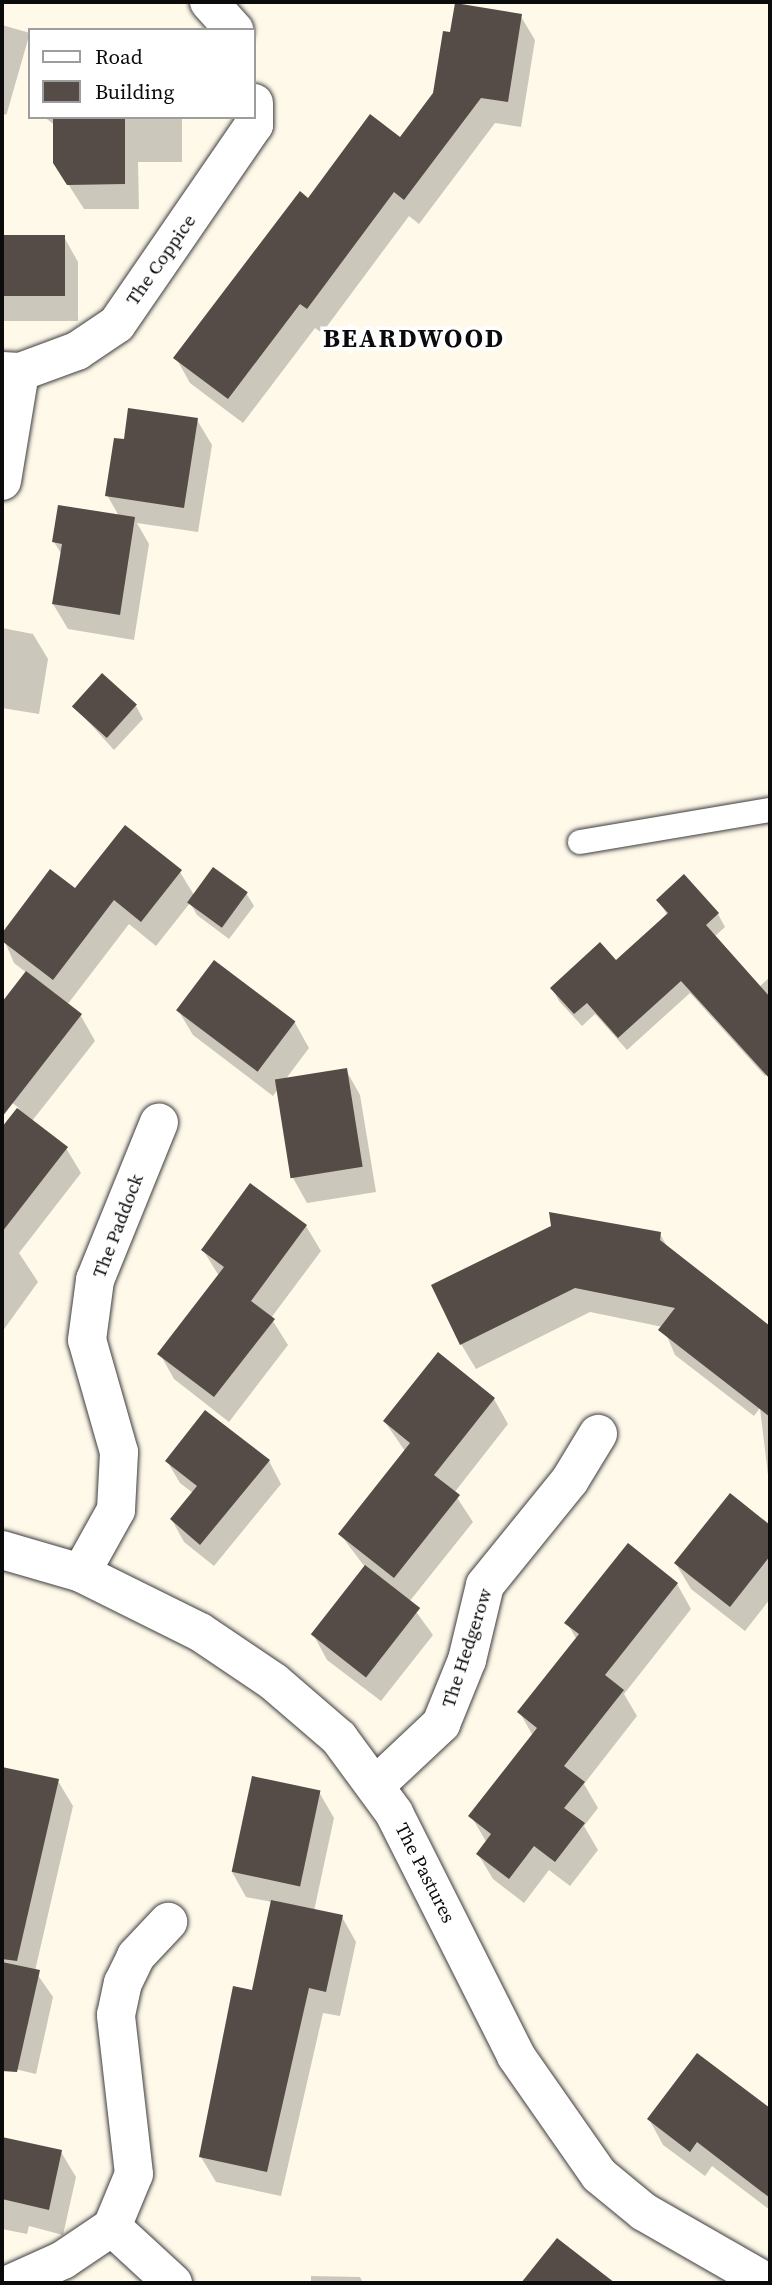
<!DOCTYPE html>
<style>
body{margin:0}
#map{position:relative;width:772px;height:2285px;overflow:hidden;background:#fff9ea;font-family:"Source Serif 4",serif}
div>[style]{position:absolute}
.shadow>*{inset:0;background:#0003;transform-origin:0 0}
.building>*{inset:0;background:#554b47;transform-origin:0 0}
.roads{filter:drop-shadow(0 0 2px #3e3e3e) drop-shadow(0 0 2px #3e3e3e)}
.service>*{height:24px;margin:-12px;padding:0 12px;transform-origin:12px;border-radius:12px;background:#fff}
.minor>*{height:38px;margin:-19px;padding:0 19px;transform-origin:19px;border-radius:19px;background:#fff}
span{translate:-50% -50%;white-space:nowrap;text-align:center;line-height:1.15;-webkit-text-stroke:7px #fff;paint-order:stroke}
.street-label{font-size:19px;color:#0b0b0b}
.district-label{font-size:26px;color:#0b0b0b;font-weight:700;letter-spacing:2px}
.frame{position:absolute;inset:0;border:4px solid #0b0b0b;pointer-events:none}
.legend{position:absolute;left:28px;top:28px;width:228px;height:91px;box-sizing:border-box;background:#fff;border:2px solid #9d9d9d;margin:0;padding:9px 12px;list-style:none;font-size:21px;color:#0b0b0b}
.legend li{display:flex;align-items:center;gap:14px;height:35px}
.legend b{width:35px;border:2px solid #9d9d9d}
</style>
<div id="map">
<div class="shadow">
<div style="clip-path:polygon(520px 15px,535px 40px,521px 127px,495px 123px,419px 224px,409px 216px,322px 333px,315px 328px,243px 423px,190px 383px,176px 358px,308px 200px,401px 140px,486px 40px)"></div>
<div style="left:2px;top:25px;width:29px;height:85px;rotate:16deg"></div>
<div style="clip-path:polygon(44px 117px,182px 117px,182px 162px,138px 162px,139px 209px,84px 209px,54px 162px,55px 125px)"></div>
<div style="clip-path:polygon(2px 236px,64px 237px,78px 262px,78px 321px,2px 321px)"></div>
<div style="clip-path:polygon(197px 420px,212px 445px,198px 532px,137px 523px,149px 544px,134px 640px,68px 629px,53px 604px,62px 555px,54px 542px,119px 516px,107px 495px,125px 441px)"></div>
<div style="clip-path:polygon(2px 628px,33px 634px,48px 659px,39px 714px,2px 708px)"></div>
<div style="clip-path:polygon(74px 706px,136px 706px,143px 719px,114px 750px)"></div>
<div style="clip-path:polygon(50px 872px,75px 891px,180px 872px,194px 895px,246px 893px,254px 906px,229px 939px,197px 915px,190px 903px,156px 946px,129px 924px,67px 1005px,81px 1016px,95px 1041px,32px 1121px,66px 1148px,81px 1173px,19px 1253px,38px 1282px,2px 1332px,2px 1130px,19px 1108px,2px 1095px,2px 1004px,27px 973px,14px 963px,2px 935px)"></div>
<div style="clip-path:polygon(658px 900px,718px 914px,725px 927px,714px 937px,759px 987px,770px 977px,770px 1071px,765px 1076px,690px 993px,627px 1050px,595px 1014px,582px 1026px,559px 1001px,552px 988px,616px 962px,668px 916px)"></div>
<div style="clip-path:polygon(214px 962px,295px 1023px,309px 1048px,285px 1080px,346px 1070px,360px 1095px,376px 1192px,307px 1203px,293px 1178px,278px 1089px,273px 1096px,193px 1035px,178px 1010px)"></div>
<div style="clip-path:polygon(306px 1226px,321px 1251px,271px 1318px,288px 1345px,229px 1422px,174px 1379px,160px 1354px,219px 1276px,203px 1250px)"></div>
<div style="clip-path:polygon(660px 1234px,669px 1250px,770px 1328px,770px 1492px,760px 1408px,754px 1416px,675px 1355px,663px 1327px,590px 1312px,476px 1369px,461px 1344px)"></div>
<div style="clip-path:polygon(494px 1399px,508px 1424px,454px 1493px,473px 1522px,409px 1602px,433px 1635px,381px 1701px,327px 1660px,313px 1634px,365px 1567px,340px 1534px,405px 1451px,385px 1422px)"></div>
<div style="clip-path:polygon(167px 1461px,269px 1461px,281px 1484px,214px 1566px,184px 1542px,172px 1520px,193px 1493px,180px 1483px)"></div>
<div style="clip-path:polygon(730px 1495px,770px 1527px,770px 1599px,745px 1631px,691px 1589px,676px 1564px)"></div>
<div style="clip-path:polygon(677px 1584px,691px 1609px,624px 1694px,637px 1716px,584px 1784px,598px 1808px,584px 1826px,598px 1850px,570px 1886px,549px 1870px,524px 1903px,493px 1879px,478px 1854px,487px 1843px,471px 1816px,533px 1736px,520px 1713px,577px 1640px,567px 1623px)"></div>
<div style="clip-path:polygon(2px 1769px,58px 1781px,73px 1806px,35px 1971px,53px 1997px,36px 2074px,2px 2066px)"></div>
<div style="clip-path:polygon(319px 1792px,334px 1818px,314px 1911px,342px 1917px,356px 1942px,340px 2016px,323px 2013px,281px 2196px,216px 2182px,201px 2157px,254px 1992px,272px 1902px,246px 1897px,232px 1872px)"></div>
<div style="clip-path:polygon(697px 2055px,770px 2110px,770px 2210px,712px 2166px,705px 2176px,663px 2145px,649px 2119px)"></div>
<div style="clip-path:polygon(2px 2139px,61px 2152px,76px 2177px,63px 2235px,29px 2226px,27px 2234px,2px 2229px)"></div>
<div style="clip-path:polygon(311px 2276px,360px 2277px,363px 2283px,311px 2283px)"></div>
</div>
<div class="building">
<div style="clip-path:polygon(455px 3px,522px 14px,508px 102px,481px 98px,404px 200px,394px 192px,307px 309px,300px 304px,228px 399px,173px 358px,300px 191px,308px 198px,370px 114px,400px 137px,433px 93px,443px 31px,450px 32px)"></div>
<div style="clip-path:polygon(53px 117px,125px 117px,125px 184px,67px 185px,53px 163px)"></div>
<div style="left:2px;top:235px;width:63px;height:61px"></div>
<div style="clip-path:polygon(128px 408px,198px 418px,184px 508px,105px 496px,114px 438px,124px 439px)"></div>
<div style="clip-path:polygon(58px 505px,135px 517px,120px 615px,52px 604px,62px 544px,52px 542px)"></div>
<div style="left:102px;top:673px;width:47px;height:45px;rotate:42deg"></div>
<div style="clip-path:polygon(125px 825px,182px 870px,141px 922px,114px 900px,53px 980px,2px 941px,2px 933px,50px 869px,75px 888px)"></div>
<div style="left:213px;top:867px;width:43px;height:44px;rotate:36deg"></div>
<div style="clip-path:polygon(684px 874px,719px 913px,706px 925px,770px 997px,770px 1079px,681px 981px,618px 1038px,587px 1003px,574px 1014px,550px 988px,600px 942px,616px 960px,668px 913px,656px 900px)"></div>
<div style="left:214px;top:960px;width:102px;height:63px;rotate:37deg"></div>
<div style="clip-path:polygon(26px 971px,82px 1014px,2px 1117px,2px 1002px)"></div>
<div style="left:347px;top:1068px;width:100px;height:73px;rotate:81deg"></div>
<div style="clip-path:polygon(17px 1108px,68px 1147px,2px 1232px,2px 1127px)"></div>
<div style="clip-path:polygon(250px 1183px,307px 1225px,251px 1301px,275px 1319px,214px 1397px,157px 1354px,224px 1267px,201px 1250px)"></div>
<div style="clip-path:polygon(549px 1212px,661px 1232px,660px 1240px,770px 1326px,770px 1417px,658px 1330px,675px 1308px,575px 1288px,460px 1345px,431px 1285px,551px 1226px)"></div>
<div style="clip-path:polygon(438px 1352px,495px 1398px,434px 1475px,460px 1495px,394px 1578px,338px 1534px,410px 1443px,383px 1421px)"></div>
<div style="clip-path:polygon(205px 1410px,270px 1460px,200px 1545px,170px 1519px,197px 1486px,165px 1461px)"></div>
<div style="clip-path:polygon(730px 1493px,770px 1525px,770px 1556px,730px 1607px,674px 1563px)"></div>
<div style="clip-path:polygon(628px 1543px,678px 1583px,605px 1675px,624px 1690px,564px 1766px,585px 1782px,564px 1808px,585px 1823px,555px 1862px,534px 1846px,509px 1879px,476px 1854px,491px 1834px,468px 1816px,537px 1728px,517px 1712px,579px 1634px,564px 1623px)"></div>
<div style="left:365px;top:1565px;width:70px;height:88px;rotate:38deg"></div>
<div style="clip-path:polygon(2px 1767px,59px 1779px,17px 1961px,2px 1959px)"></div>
<div style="left:252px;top:1776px;width:70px;height:98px;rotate:12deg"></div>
<div style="clip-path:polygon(271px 1900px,343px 1915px,326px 1992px,309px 1988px,267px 2172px,199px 2157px,233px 1986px,252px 1990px)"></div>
<div style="clip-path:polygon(2px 1962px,40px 1970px,17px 2072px,2px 2071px)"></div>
<div style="clip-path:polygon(697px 2053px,770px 2108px,770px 2198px,697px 2142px,690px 2152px,647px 2119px)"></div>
<div style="clip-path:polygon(2px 2137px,62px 2150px,49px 2210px,2px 2199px)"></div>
<div style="clip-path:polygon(557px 2238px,615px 2283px,521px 2283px)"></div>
</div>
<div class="roads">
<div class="service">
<div style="left:580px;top:842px;width:193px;rotate:-9.6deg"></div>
</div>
<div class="minor">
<div style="left:209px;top:2px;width:38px;rotate:48deg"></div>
<div style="left:2px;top:371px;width:18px;rotate:3deg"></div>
<div style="left:20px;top:372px;width:61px;rotate:-20.2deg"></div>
<div style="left:77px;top:351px;width:48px;rotate:-34deg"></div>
<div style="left:117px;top:324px;width:242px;rotate:-55.5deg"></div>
<div style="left:254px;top:125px;width:22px;rotate:-90deg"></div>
<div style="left:2px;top:481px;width:110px;rotate:-80.6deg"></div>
<div style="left:2px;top:1550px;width:82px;rotate:16.2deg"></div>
<div style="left:81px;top:1573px;width:133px;rotate:26.4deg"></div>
<div style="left:200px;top:1632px;width:89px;rotate:34deg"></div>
<div style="left:274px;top:1682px;width:86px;rotate:40.7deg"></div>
<div style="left:339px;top:1738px;width:93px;rotate:53.7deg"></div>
<div style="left:394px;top:1813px;width:272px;rotate:63.3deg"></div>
<div style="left:516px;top:2056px;width:145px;rotate:55.1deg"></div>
<div style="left:599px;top:2175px;width:58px;rotate:39.4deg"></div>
<div style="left:644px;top:2212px;width:143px;rotate:29.8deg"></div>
<div style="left:81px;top:1573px;width:72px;rotate:-60.9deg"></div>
<div style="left:116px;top:1510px;width:58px;rotate:-87deg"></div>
<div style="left:119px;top:1452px;width:116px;rotate:-105.9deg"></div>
<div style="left:87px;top:1340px;width:61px;rotate:-82.4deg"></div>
<div style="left:95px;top:1280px;width:170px;rotate:-67.9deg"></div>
<div style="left:375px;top:1786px;width:91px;rotate:-43.2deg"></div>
<div style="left:441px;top:1724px;width:69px;rotate:-67.9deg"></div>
<div style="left:467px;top:1660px;width:77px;rotate:-76.5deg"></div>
<div style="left:485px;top:1585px;width:135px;rotate:-51deg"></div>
<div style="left:570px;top:1480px;width:54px;rotate:-58.7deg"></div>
<div style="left:112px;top:2227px;width:83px;rotate:42.6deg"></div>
<div style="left:12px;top:2283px;width:56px;rotate:-24.3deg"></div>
<div style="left:63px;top:2260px;width:59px;rotate:-34deg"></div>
<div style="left:112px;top:2227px;width:57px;rotate:-67.5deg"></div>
<div style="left:134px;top:2174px;width:160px;rotate:-96.5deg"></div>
<div style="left:116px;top:2015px;width:33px;rotate:-78deg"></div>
<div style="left:123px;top:1983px;width:30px;rotate:-64deg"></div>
<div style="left:136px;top:1956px;width:47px;rotate:-46.7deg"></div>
</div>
</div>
<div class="street-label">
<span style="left:161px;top:260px;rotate:-55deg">The Coppice</span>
<span style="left:118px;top:1226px;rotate:-69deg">The Paddock</span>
<span style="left:467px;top:1648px;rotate:-72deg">The Hedgerow</span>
<span style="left:425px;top:1873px;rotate:63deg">The Pastures</span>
</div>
<div class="district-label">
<span style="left:414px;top:339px">BEARDWOOD</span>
</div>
<div class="frame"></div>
<ul class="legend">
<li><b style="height:9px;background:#fff"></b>Road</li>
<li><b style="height:19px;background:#554b47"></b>Building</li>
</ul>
</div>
